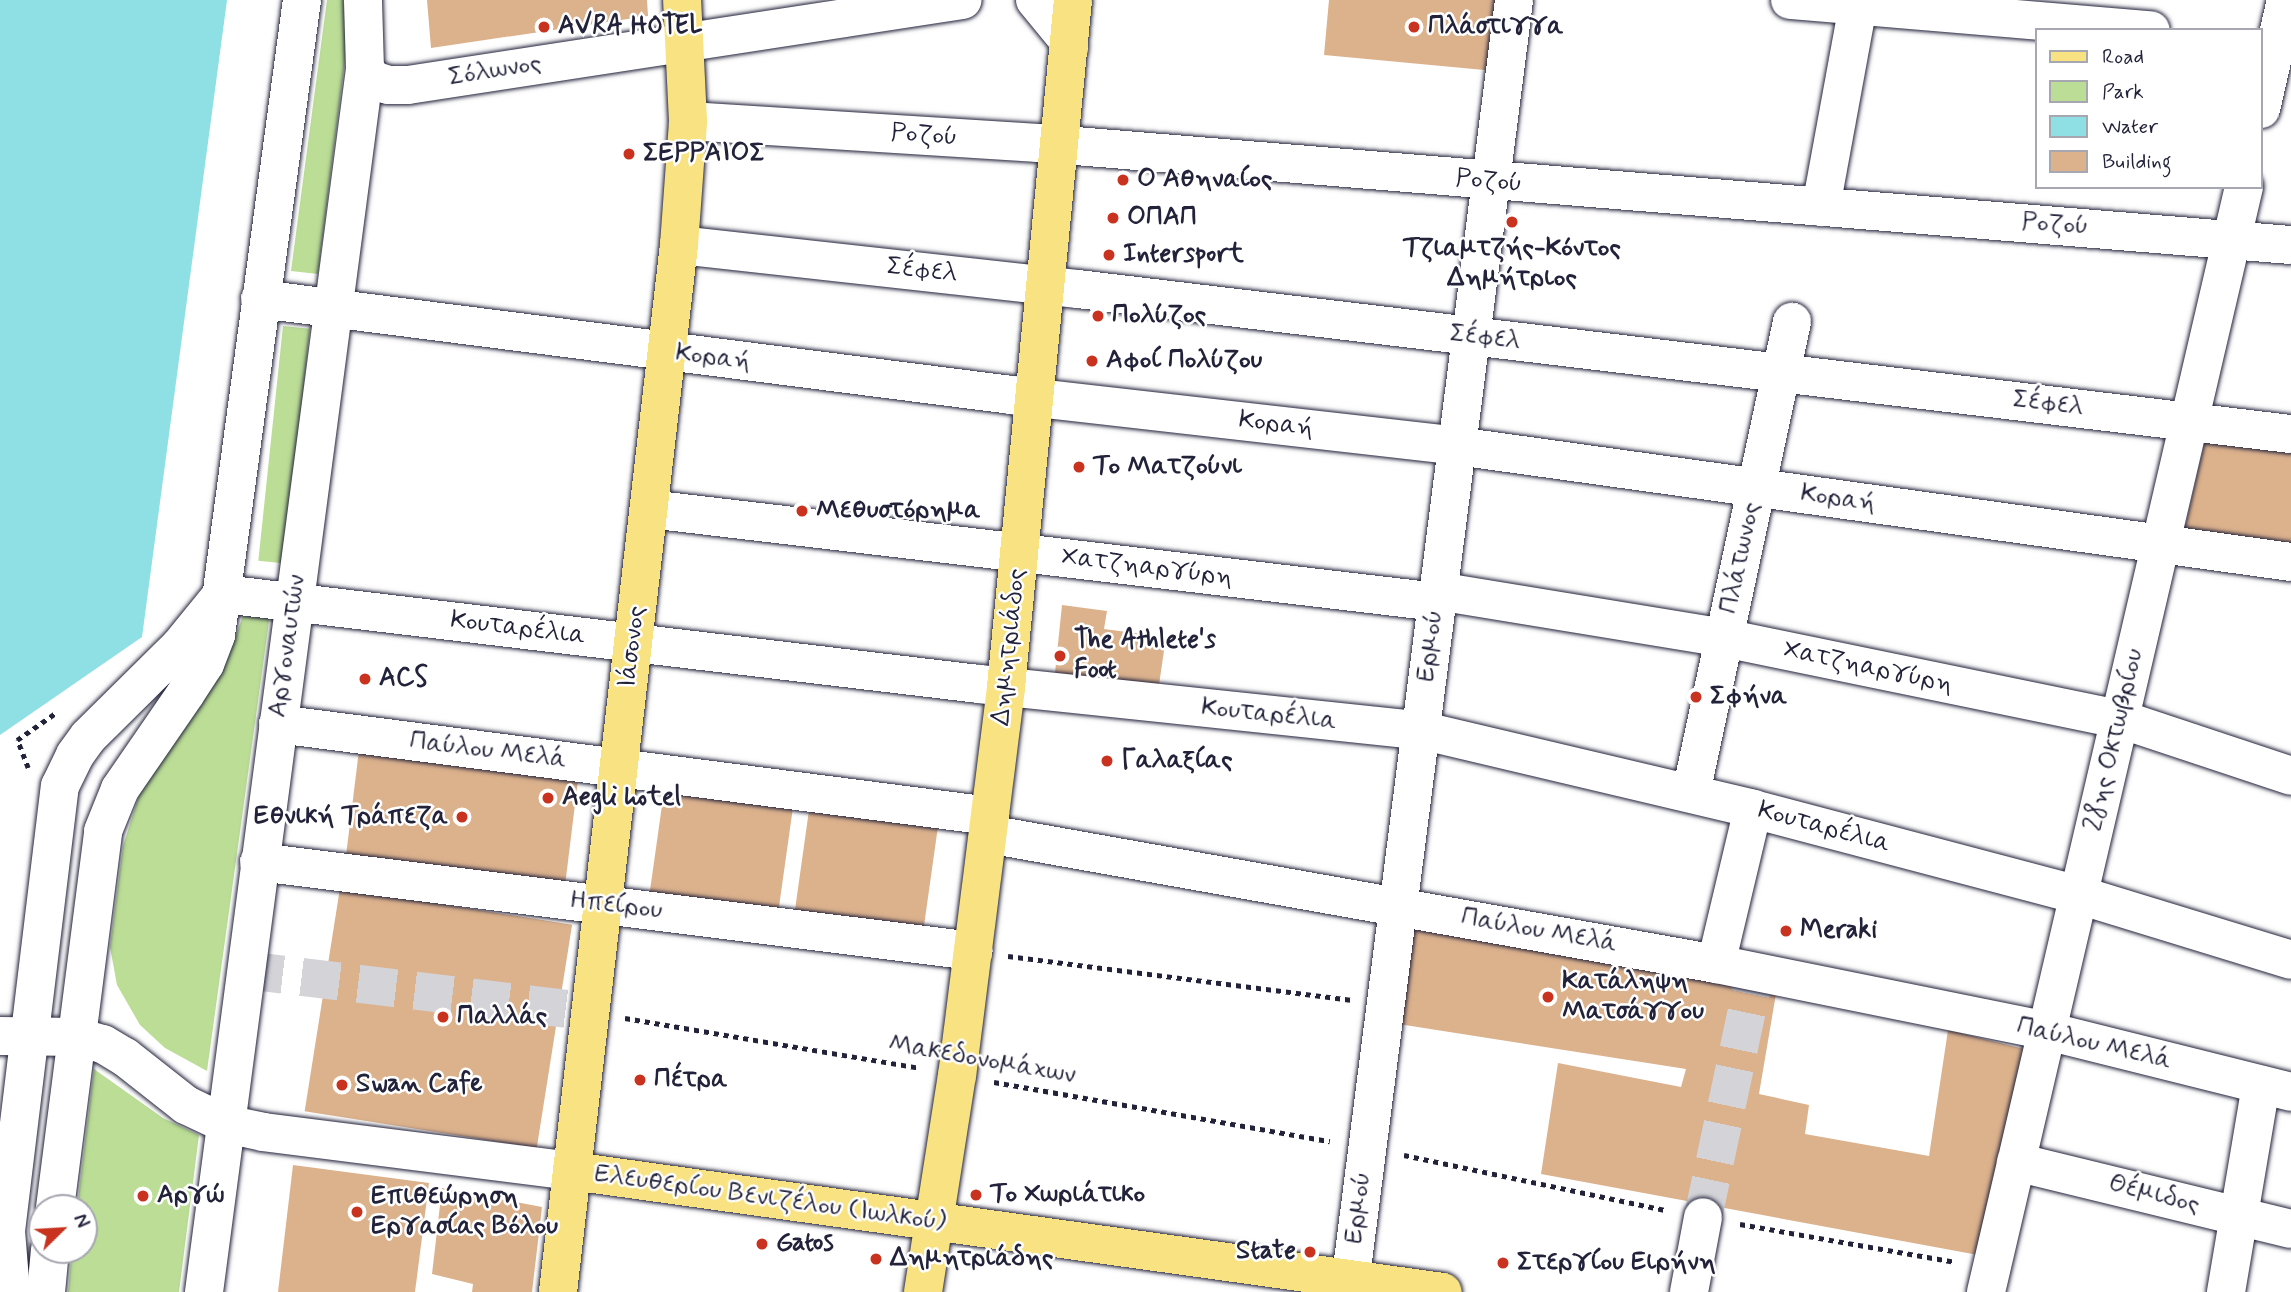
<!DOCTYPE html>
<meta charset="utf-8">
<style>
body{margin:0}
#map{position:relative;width:2291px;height:1292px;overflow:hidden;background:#fff;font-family:Mynerve,sans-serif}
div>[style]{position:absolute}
.green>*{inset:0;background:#bbdd96;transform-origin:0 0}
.water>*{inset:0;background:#8ee0e5}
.building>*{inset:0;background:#dcb28d;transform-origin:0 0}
.minor-tunnel>*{height:38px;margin-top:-19px;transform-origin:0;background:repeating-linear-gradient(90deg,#d3d3d8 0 38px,transparent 0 57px)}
.path>*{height:4.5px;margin-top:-2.25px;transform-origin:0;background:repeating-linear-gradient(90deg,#22223b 0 5px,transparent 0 10px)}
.roads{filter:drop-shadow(0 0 2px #22223b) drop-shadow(0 0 2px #22223b)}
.minor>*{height:38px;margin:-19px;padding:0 19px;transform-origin:19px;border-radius:19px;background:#fff}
.major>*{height:38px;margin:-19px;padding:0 19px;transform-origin:19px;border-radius:19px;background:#f8e281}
.dots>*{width:19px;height:19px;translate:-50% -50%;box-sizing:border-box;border:4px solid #fff;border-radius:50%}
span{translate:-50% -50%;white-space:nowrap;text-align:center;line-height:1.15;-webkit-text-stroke:5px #fff;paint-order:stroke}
.poi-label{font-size:26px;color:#22223b;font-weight:700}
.left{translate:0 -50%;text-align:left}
.right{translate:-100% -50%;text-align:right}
.street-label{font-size:26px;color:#22223b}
.legend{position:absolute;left:2035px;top:28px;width:228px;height:161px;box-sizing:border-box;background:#fff;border:2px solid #a7a7b1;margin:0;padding:9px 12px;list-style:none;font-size:21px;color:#22223b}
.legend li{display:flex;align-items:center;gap:14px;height:35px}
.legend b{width:35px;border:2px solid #a7a7b1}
.north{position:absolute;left:28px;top:1194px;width:70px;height:70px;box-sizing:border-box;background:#fff;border:2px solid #a7a7b1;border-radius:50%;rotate:66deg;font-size:19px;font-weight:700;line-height:28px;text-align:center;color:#22223b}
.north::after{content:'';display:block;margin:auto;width:24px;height:32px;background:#c8321e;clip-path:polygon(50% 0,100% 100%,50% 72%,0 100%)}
</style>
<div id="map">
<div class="green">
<div style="clip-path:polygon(327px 0,343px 0,347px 44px,318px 274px,291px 271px)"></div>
<div style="left:283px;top:326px;width:27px;height:236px;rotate:6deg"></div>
<div style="clip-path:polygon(245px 610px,270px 614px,207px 1071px,165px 1048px,140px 1025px,117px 985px,110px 947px,123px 846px,142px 786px,235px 638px)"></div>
<div style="clip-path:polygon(94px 1069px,163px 1118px,199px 1135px,179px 1292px,68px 1292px,72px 1250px,84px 1250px,84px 1208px,77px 1208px)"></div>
</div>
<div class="water">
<div style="clip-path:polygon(0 0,227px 0,142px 637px,0 735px)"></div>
</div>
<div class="building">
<div style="clip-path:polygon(427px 0,647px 0,648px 16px,431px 48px)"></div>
<div style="clip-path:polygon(1329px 0,1504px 0,1495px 71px,1324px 55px)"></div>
<div style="clip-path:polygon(2205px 440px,2291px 451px,2291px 547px,2184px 532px)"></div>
<div style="clip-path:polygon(1062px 605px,1107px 611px,1104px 629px,1166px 637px,1159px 685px,1055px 673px)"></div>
<div style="left:359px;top:750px;width:221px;height:107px;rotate:7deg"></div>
<div style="left:665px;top:784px;width:130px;height:116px;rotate:8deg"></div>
<div style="left:810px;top:803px;width:130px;height:113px;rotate:8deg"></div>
<div style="left:340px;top:888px;width:235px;height:226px;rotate:9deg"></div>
<div style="clip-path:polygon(1408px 919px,1777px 988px,1759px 1094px,1809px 1105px,1805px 1134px,1929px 1156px,1948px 1030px,2028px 1050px,1978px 1255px,1541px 1174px,1558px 1063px,1681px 1087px,1686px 1069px,1392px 1023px)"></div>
<div style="clip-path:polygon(293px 1165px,429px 1183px,415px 1292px,278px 1292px)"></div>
<div style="clip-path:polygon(442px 1188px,542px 1207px,532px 1292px,472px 1292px,473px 1284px,432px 1274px)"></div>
</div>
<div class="minor-tunnel">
<div style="left:245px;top:970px;width:349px;rotate:6.9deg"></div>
<div style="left:1703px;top:1217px;width:250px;rotate:-78deg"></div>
</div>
<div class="path">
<div style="left:28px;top:768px;width:30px;rotate:-111deg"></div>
<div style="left:17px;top:740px;width:49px;rotate:-35deg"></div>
<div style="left:1008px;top:956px;width:345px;rotate:7.3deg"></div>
<div style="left:625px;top:1018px;width:299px;rotate:9.6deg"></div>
<div style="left:994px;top:1082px;width:341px;rotate:10deg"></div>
<div style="left:1404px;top:1155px;width:268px;rotate:11.9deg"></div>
<div style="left:1740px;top:1224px;width:219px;rotate:10deg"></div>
</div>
<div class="roads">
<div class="minor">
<div style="left:1035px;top:0;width:52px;rotate:50.5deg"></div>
<div style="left:1068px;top:40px;width:8px;rotate:83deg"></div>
<div style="left:1790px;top:0;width:362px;rotate:4.8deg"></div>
<div style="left:365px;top:69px;width:14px;rotate:54deg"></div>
<div style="left:373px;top:80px;width:16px;rotate:18deg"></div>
<div style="left:388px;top:85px;width:20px"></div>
<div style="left:408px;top:85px;width:561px;rotate:-8.71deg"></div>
<div style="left:2261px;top:109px;width:112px;rotate:-77.1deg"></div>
<div style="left:688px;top:121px;width:352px;rotate:3.6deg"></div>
<div style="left:1039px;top:143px;width:1256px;rotate:4.66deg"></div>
<div style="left:1821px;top:207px;width:210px;rotate:-79.6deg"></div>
<div style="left:679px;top:245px;width:401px;rotate:6.3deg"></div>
<div style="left:1078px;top:289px;width:1222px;rotate:6.82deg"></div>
<div style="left:260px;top:299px;width:757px;rotate:7.28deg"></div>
<div style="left:1011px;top:395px;width:449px;rotate:6.5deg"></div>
<div style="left:1457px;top:446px;width:842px;rotate:7.92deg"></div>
<div style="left:649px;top:509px;width:793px;rotate:6.73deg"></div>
<div style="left:1438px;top:591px;width:290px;rotate:9.3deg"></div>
<div style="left:1724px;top:638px;width:404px;rotate:11.6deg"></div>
<div style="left:2120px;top:719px;width:180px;rotate:18.4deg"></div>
<div style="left:223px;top:594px;width:761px;rotate:6.79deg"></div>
<div style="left:979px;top:684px;width:443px;rotate:6deg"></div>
<div style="left:1420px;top:730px;width:342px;rotate:13.3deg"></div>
<div style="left:1753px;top:809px;width:337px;rotate:14.8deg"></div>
<div style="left:2079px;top:895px;width:222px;rotate:17deg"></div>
<div style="left:278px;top:724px;width:718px;rotate:7.36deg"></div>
<div style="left:1691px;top:793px;width:482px;rotate:-77.9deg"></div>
<div style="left:988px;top:834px;width:740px;rotate:10.12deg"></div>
<div style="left:1716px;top:964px;width:338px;rotate:11.4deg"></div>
<div style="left:2047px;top:1031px;width:252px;rotate:14deg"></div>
<div style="left:259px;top:862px;width:720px;rotate:7.11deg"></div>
<div style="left:1716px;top:964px;width:159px;rotate:-76.6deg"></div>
<div style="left:0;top:1036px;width:78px;rotate:0.7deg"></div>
<div style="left:78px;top:1037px;width:26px;rotate:16deg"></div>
<div style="left:103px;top:1044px;width:26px;rotate:31deg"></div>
<div style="left:125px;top:1057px;width:78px;rotate:38.2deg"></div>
<div style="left:186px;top:1105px;width:44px;rotate:25.4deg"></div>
<div style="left:226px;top:1124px;width:38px;rotate:12deg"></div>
<div style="left:263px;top:1132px;width:311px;rotate:7.2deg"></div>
<div style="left:2016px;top:1162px;width:283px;rotate:13.7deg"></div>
<div style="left:55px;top:1208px;width:380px;rotate:-82.7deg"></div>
<div style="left:103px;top:831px;width:45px;rotate:-68deg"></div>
<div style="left:120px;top:789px;width:116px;rotate:-55.5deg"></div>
<div style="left:186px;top:693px;width:35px;rotate:-57deg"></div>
<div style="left:205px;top:664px;width:31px;rotate:-69deg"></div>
<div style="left:216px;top:635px;width:641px;rotate:-82.29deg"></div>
<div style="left:11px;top:1292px;width:61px;rotate:-94.7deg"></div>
<div style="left:6px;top:1231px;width:448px;rotate:-83.1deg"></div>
<div style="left:60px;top:786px;width:34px;rotate:-64deg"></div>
<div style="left:75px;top:755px;width:22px;rotate:-54deg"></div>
<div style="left:88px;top:737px;width:129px;rotate:-44.7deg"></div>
<div style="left:180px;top:646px;width:62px;rotate:-50.9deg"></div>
<div style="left:46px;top:1292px;width:42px;rotate:-84.6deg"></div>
<div style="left:204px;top:1292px;width:1234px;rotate:-82.5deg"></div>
<div style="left:365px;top:69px;width:69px;rotate:-91.7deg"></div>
<div style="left:1349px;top:1292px;width:1302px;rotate:-82.72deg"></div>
<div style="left:1689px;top:1292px;width:76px;rotate:-79.4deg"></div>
<div style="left:1986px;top:1292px;width:1135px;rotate:-76.86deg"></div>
<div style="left:2226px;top:1292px;width:210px;rotate:-80.4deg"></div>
</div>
<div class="major">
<div style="left:572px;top:1171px;width:879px;rotate:7.91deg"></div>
<div style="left:558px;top:1292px;width:1054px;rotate:-83.41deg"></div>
<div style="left:679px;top:245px;width:124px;rotate:-85.8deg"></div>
<div style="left:688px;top:121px;width:121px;rotate:-92.8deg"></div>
<div style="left:923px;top:1292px;width:219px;rotate:-81.1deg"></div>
<div style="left:957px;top:1076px;width:392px;rotate:-82.8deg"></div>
<div style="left:1006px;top:687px;width:690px;rotate:-84.43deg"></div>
</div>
</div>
<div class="dots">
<div style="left:544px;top:27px;background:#c8321e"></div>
<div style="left:1414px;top:27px;background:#c8321e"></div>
<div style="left:629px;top:154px;background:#c8321e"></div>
<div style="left:1123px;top:180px;background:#c8321e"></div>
<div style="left:1113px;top:218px;background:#c8321e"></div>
<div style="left:1512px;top:222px;background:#c8321e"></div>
<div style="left:1109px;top:255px;background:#c8321e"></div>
<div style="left:1098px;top:316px;background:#c8321e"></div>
<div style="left:1092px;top:361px;background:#c8321e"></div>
<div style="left:1079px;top:467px;background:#c8321e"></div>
<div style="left:802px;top:511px;background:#c8321e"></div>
<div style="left:1060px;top:656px;background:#c8321e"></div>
<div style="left:365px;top:679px;background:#c8321e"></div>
<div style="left:1696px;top:697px;background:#c8321e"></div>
<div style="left:1107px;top:761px;background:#c8321e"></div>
<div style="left:548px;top:798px;background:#c8321e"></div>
<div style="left:462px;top:817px;background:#c8321e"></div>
<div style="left:1786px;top:931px;background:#c8321e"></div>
<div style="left:1548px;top:997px;background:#c8321e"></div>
<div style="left:443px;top:1017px;background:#c8321e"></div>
<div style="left:640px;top:1080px;background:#c8321e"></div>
<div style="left:342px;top:1085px;background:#c8321e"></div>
<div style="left:976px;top:1195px;background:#c8321e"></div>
<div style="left:143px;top:1196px;background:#c8321e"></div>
<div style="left:357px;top:1212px;background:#c8321e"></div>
<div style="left:762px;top:1244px;background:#c8321e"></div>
<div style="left:1310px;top:1252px;background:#c8321e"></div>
<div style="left:876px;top:1259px;background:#c8321e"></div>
<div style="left:1503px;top:1263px;background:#c8321e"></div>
</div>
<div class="poi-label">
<span class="left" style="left:558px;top:27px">AVRA HOTEL</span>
<span class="left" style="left:1428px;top:27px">Πλάστιγγα</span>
<span class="left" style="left:643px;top:154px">ΣΕΡΡΑΙΟΣ</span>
<span class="left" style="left:1137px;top:180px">Ο Αθηναίος</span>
<span class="left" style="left:1127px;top:218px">ΟΠΑΠ</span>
<span style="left:1512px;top:264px">Τζιαμτζής-Κόντος<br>Δημήτριος</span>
<span class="left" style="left:1123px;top:255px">Intersport</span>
<span class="left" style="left:1112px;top:316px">Πολύζος</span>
<span class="left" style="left:1106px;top:361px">Αφοί Πολύζου</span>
<span class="left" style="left:1093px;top:467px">Το Ματζούνι</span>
<span class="left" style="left:816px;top:511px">Μεθυστόρημα</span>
<span class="left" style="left:1074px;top:656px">The Athlete's<br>Foot</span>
<span class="left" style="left:379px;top:679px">ACS</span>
<span class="left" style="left:1710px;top:697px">Σφήνα</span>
<span class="left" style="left:1121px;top:761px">Γαλαξίας</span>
<span class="left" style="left:562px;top:798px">Aegli hotel</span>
<span class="right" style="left:448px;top:817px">Εθνική Τράπεζα</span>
<span class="left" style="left:1800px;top:931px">Meraki</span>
<span class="left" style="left:1562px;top:997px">Κατάληψη<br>Ματσάγγου</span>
<span class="left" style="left:457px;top:1017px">Παλλάς</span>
<span class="left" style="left:654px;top:1080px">Πέτρα</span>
<span class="left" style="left:356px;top:1085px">Swan Cafe</span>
<span class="left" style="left:990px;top:1195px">Το Χωριάτικο</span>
<span class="left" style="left:157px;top:1196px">Αργώ</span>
<span class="left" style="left:371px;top:1212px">Επιθεώρηση<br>Εργασίας Βόλου</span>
<span class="left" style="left:776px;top:1244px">Gatos</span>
<span class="right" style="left:1296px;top:1252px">State</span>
<span class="left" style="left:890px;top:1259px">Δημητριάδης</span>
<span class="left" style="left:1517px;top:1263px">Στεργίου Ειρήνη</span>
</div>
<div class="street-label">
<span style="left:495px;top:71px;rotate:-9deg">Σόλωνος</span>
<span style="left:924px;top:136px;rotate:4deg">Ροζού</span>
<span style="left:1489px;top:182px;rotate:5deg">Ροζού</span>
<span style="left:2055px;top:225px;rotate:4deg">Ροζού</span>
<span style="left:922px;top:271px;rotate:6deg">Σέφελ</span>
<span style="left:1485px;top:338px;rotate:7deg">Σέφελ</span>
<span style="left:713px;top:358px;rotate:7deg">Κοραή</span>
<span style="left:2048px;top:404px;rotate:7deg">Σέφελ</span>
<span style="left:1276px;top:425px;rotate:7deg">Κοραή</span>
<span style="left:1838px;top:499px;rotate:8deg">Κοραή</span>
<span style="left:1741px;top:558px;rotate:-78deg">Πλάτωνος</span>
<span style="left:1147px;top:568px;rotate:7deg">Χατζηαργύρη</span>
<span style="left:518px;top:629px;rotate:7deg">Κουταρέλια</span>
<span style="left:288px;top:646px;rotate:-82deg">Αργοναυτών</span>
<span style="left:1431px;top:646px;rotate:-83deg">Ερμού</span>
<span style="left:633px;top:647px;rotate:-83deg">Ιάσονος</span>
<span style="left:1010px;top:647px;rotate:-84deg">Δημητριάδος</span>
<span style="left:1868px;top:668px;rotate:12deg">Χατζηαργύρη</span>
<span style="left:1269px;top:715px;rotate:6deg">Κουταρέλια</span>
<span style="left:2115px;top:740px;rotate:-77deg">28ης Οκτωβρίου</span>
<span style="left:488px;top:751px;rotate:7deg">Παύλου Μελά</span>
<span style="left:1824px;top:828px;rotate:15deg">Κουταρέλια</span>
<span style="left:616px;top:906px;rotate:7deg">Ηπείρου</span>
<span style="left:1539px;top:931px;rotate:10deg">Παύλου Μελά</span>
<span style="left:2094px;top:1044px;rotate:13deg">Παύλου Μελά</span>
<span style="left:982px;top:1060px;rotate:10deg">Μακεδονομάχων</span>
<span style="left:2154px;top:1195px;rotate:14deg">Θέμιδος</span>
<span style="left:770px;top:1199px;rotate:8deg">Ελευθερίου Βενιζέλου (Ιωλκού)</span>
<span style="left:1359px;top:1208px;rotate:-83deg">Ερμού</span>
</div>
<ul class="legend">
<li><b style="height:9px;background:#f8e281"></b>Road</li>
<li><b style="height:19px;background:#bbdd96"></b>Park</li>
<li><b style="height:19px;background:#8ee0e5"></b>Water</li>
<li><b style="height:19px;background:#dcb28d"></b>Building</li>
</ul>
<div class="north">N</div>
</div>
